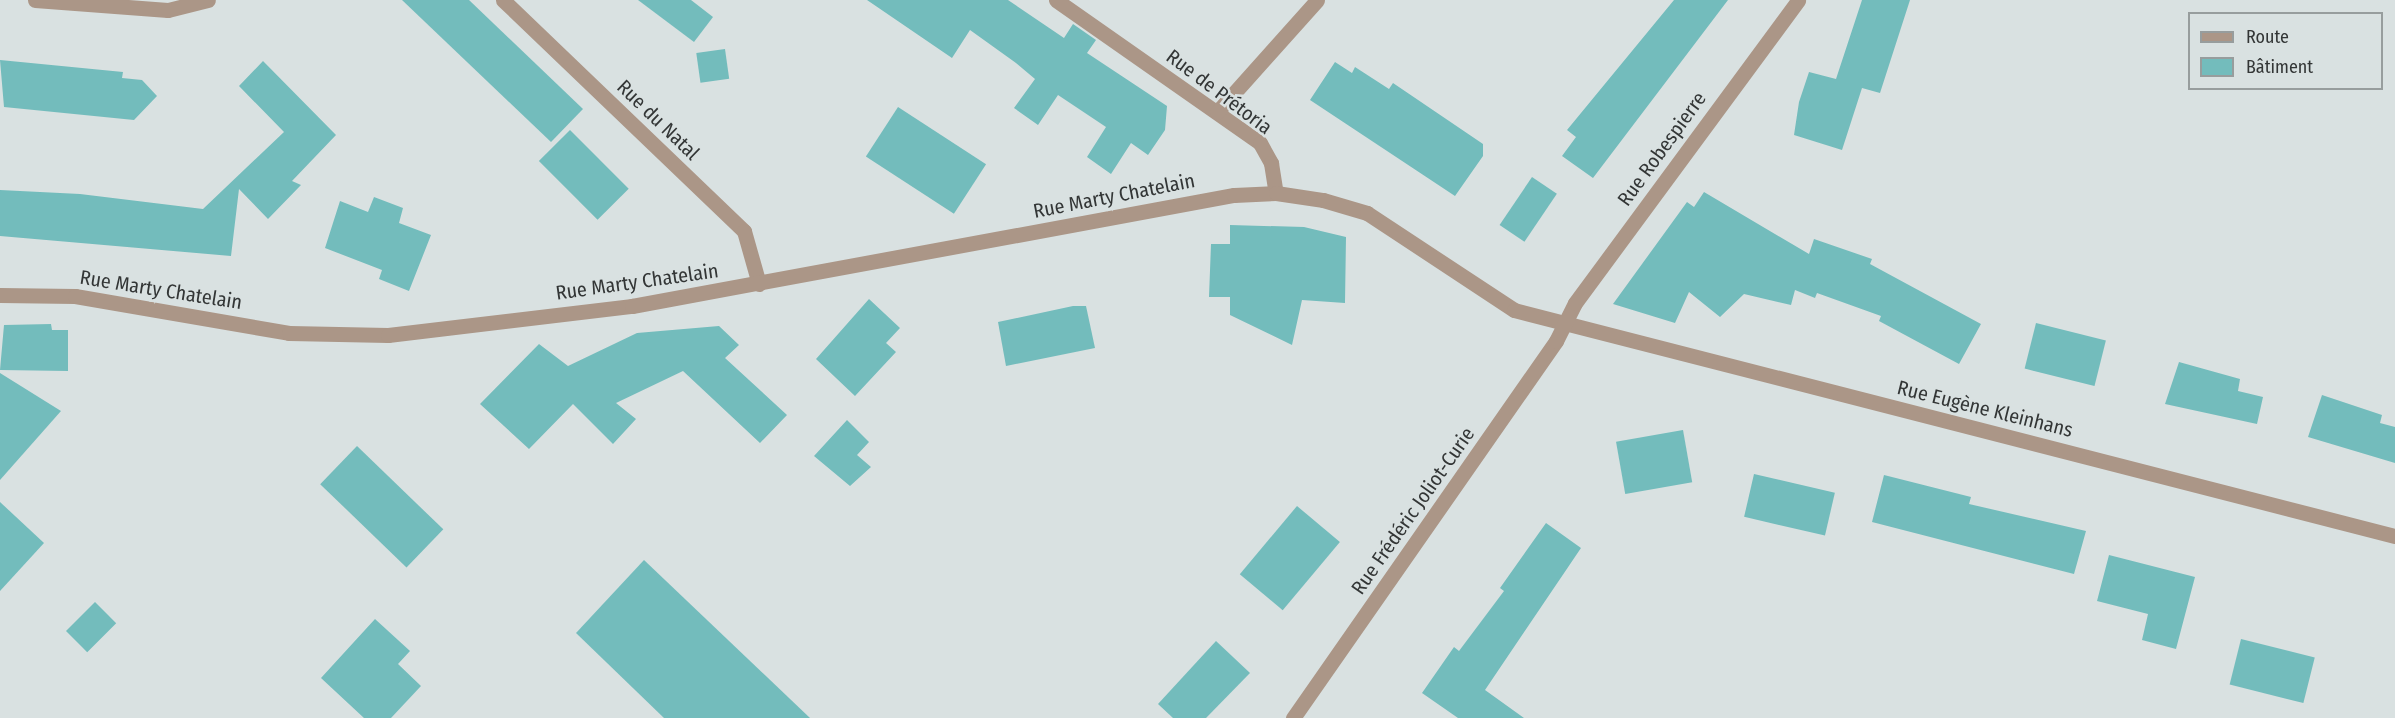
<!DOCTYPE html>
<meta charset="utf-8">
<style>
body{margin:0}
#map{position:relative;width:2395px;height:718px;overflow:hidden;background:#d9e1e1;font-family:"Fira Sans Condensed",sans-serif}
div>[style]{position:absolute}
.building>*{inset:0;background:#73bcbc;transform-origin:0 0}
.minor>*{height:15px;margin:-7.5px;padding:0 7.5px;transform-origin:7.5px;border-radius:7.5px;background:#ab9687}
span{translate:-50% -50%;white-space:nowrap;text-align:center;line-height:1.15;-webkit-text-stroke:5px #d9e1e1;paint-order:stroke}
.street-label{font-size:20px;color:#333636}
.legend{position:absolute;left:2188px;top:12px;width:195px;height:78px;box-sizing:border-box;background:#d9e1e1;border:2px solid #979d9d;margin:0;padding:8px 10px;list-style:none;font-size:18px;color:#333636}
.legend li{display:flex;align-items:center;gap:12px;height:30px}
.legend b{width:30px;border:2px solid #979d9d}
</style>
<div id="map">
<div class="building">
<div style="clip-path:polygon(402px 0,469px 0,583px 109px,551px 142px)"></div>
<div style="clip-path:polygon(638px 0,691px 0,713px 17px,694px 42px)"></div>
<div style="clip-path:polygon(867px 0,1008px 0,1064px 38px,1073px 24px,1096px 40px,1087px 53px,1167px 106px,1165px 130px,1148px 155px,1131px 143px,1111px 174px,1087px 157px,1106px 127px,1058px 95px,1038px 125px,1014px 108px,1035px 79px,1016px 63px,970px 30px,952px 58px)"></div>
<div style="clip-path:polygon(1674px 0,1728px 0,1593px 178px,1562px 156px,1576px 137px,1567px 130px)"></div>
<div style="clip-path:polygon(1862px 0,1910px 0,1880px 93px,1862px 88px,1842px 150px,1794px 135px,1799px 102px,1809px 72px,1836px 79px)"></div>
<div style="left:725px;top:49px;width:30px;height:29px;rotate:82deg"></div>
<div style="clip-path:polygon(0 60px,123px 72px,122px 78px,142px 80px,157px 96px,134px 120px,4px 107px)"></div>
<div style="clip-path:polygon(263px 61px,336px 135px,292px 181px,301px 185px,268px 219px,239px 189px,231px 256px,0 236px,0 190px,80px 194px,203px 209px,284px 132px,239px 86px)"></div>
<div style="clip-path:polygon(1335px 62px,1352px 73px,1355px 67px,1389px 89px,1393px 83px,1483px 144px,1483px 156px,1455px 196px,1310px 100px)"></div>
<div style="left:898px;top:107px;width:105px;height:59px;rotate:33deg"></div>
<div style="left:570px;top:130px;width:83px;height:44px;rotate:45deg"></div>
<div style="left:1532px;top:177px;width:30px;height:58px;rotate:34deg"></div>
<div style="clip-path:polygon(1704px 192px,1809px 254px,1814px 239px,1872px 259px,1870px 264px,1981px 324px,1959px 364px,1879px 321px,1881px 316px,1817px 293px,1815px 298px,1795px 290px,1791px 305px,1744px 294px,1720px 317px,1689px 292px,1675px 323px,1613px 304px,1687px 202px,1694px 207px)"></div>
<div style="clip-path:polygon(374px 197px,403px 208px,399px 223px,431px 235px,409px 291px,379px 279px,382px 270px,325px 248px,340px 201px,368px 212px)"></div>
<div style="clip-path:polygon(1230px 225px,1304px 227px,1346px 237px,1345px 303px,1302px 300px,1292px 345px,1230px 315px,1230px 297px,1209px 297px,1211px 244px,1230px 244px)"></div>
<div style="clip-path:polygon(869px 299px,900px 328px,886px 343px,896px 352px,855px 396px,816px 359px)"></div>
<div style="clip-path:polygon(1073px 306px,1086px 306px,1095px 348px,1006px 366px,998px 322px)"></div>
<div style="left:2036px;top:323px;width:72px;height:47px;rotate:14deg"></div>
<div style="clip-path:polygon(51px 324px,52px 330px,68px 330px,68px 371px,0 370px,4px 325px)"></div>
<div style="clip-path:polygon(719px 326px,739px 345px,725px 358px,787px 415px,760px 443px,683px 371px,616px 403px,636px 419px,613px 444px,573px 404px,529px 449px,480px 404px,539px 344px,568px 366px,637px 333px)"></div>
<div style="clip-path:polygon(2179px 362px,2240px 379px,2238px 391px,2263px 397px,2257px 424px,2165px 404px)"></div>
<div style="clip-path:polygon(0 373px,61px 411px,0 480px)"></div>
<div style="clip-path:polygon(2322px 395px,2382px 415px,2380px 423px,2395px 427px,2395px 463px,2308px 437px)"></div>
<div style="clip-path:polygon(847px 420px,869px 442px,857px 455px,871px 467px,850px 486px,814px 456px)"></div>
<div style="left:1683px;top:430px;width:53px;height:68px;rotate:80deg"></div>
<div style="left:357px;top:446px;width:120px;height:53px;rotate:44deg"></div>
<div style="left:1754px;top:474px;width:83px;height:44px;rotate:13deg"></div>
<div style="clip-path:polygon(1884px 475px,1971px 497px,1969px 504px,2086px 531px,2074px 574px,1872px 522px)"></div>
<div style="clip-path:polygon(0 502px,44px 543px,0 591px)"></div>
<div style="left:1297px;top:506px;width:56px;height:89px;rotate:40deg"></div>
<div style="clip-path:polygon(1546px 523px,1581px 548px,1485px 690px,1524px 718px,1458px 718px,1422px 693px,1454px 647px,1459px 651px,1504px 591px,1500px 588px)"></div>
<div style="clip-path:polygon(2109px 555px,2195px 577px,2176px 649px,2142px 640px,2148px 614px,2097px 601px)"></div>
<div style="clip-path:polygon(644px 560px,810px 718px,664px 718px,576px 633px)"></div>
<div style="left:95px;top:602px;width:30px;height:41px;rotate:45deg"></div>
<div style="clip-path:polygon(375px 619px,410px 651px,398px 664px,421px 686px,391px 718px,364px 718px,321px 678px)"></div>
<div style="left:2241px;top:639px;width:76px;height:47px;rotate:14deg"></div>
<div style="clip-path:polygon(1216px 641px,1250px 673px,1206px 718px,1173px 718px,1158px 704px)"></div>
</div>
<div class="minor">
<div style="left:35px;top:0;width:133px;rotate:4.3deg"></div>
<div style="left:168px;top:10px;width:41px;rotate:-14deg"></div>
<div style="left:503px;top:0;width:334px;rotate:43.8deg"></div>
<div style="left:744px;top:231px;width:55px;rotate:74.2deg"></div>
<div style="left:1056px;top:0;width:249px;rotate:35deg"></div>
<div style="left:1260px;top:143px;width:23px;rotate:61deg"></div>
<div style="left:1271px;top:163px;width:30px;rotate:81deg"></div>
<div style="left:1217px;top:112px;width:150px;rotate:-48.2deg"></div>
<div style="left:0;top:295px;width:75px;rotate:0.8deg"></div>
<div style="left:75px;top:296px;width:217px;rotate:9.8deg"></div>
<div style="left:289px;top:333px;width:99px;rotate:1.2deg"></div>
<div style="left:388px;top:335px;width:246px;rotate:-6.8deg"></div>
<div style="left:632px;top:306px;width:612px;rotate:-10.45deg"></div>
<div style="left:1234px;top:195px;width:42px;rotate:-2.7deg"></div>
<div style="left:1276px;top:193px;width:48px;rotate:8.5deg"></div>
<div style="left:1323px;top:200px;width:46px;rotate:16.5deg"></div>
<div style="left:1367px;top:213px;width:176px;rotate:33.4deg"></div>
<div style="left:1514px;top:310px;width:910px;rotate:14.39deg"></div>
<div style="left:1293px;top:718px;width:460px;rotate:-55.1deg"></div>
<div style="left:1556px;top:341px;width:42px;rotate:-63.4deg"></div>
<div style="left:1575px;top:303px;width:376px;rotate:-53.6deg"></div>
</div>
<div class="street-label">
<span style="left:1219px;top:92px;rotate:37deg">Rue de Prétoria</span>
<span style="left:658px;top:120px;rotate:44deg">Rue du Natal</span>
<span style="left:1662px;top:149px;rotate:-54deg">Rue Robespierre</span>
<span style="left:1114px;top:196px;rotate:-11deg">Rue Marty Chatelain</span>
<span style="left:637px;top:282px;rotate:-8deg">Rue Marty Chatelain</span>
<span style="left:161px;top:290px;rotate:9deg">Rue Marty Chatelain</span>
<span style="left:1985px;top:409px;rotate:14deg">Rue Eugène Kleinhans</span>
<span style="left:1413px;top:511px;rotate:-55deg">Rue Frédéric Joliot-Curie</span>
</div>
<ul class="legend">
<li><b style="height:8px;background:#ab9687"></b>Route</li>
<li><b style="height:16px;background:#73bcbc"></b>Bâtiment</li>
</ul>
</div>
